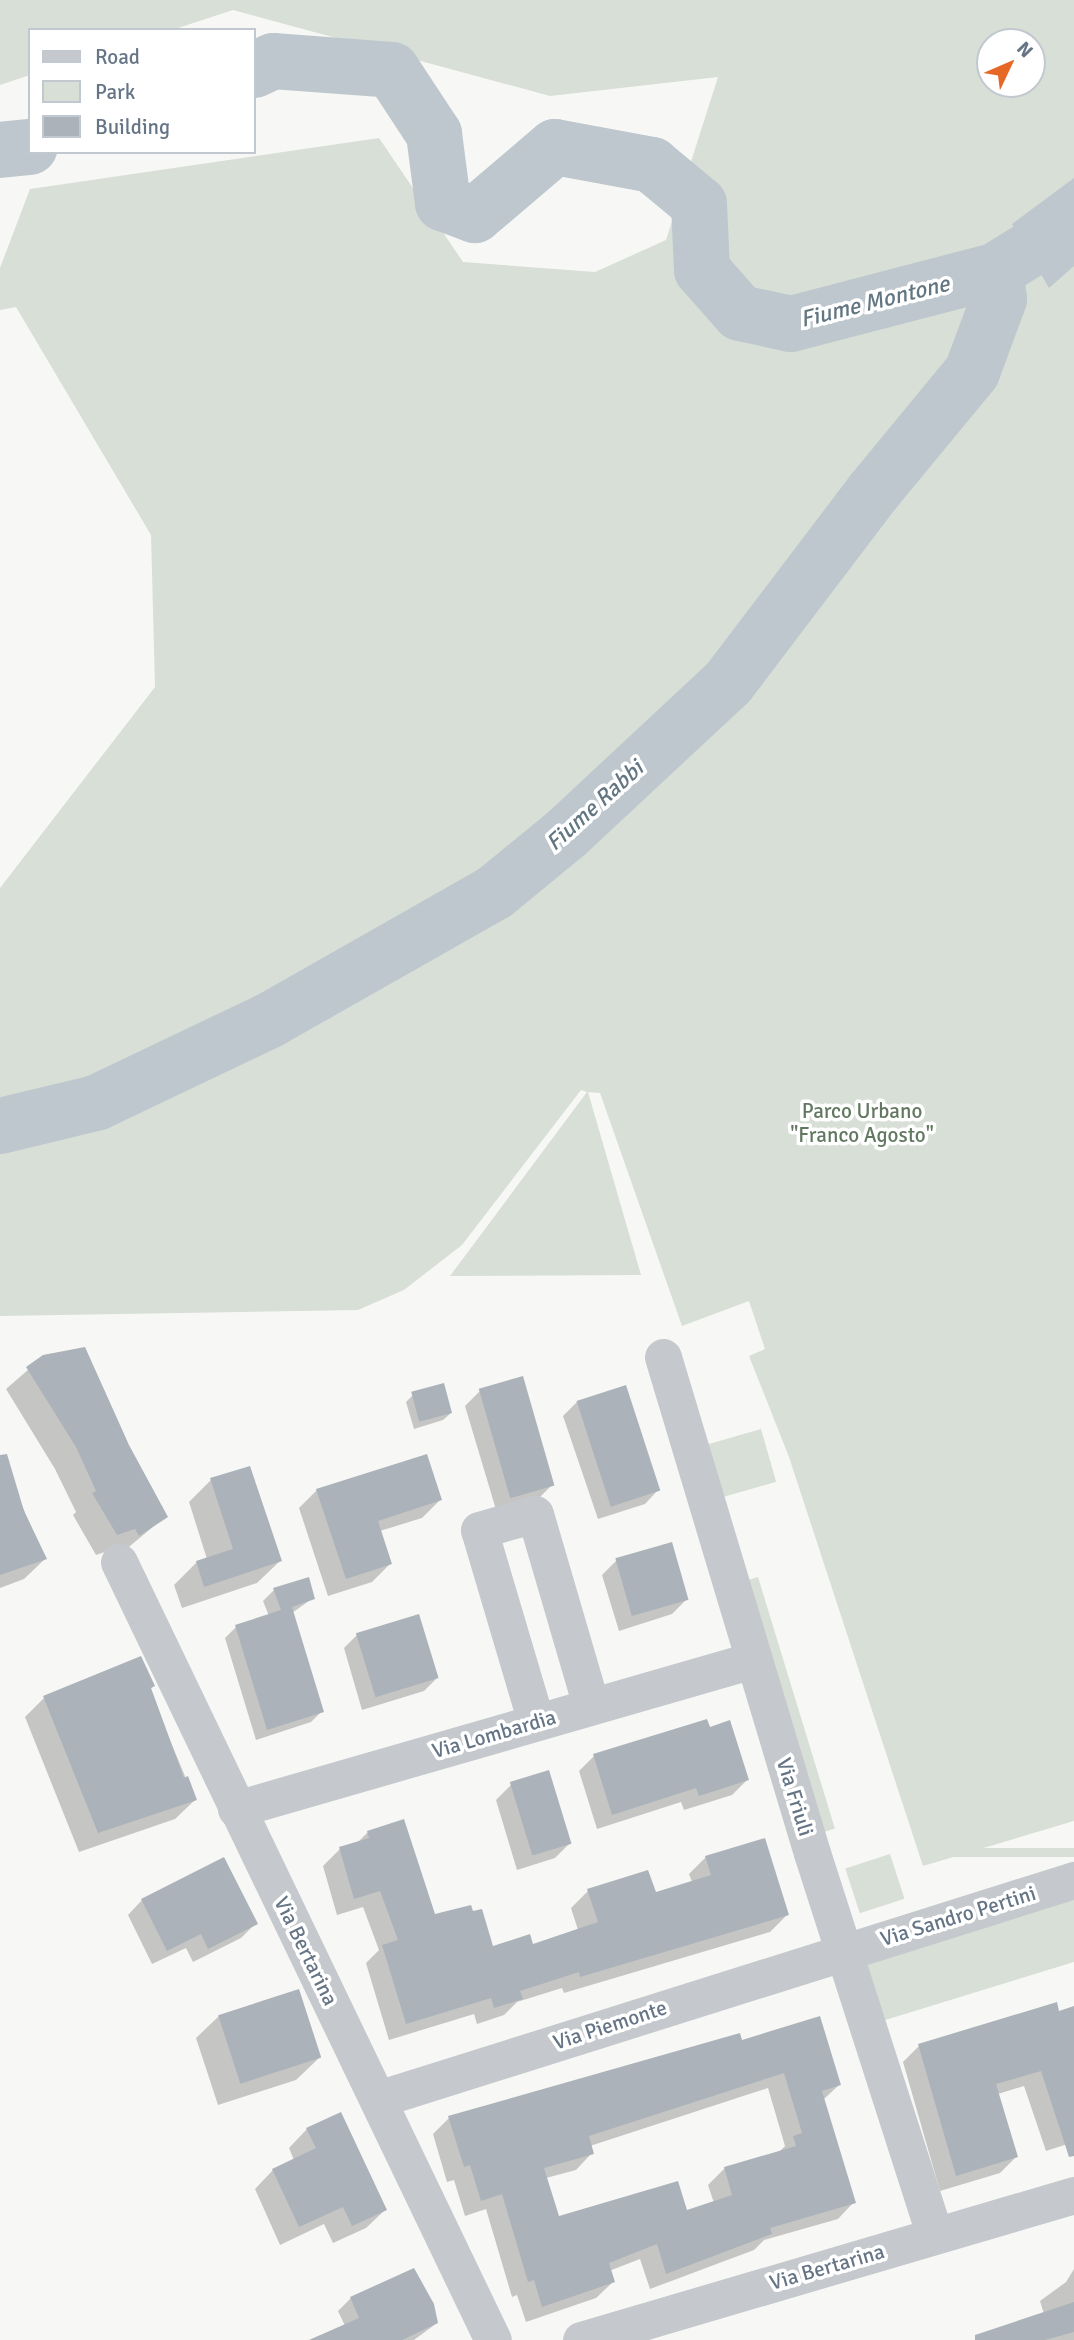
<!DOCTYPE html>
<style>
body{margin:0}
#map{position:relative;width:1074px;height:2340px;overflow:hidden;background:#f7f8f5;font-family:Signika,sans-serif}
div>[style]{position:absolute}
.green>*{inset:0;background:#d8dfd6;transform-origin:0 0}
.water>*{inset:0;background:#bec7cd}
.shadow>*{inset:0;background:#0003}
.river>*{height:56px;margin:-28px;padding:0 28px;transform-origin:28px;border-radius:28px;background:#bec7cd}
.building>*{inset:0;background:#abb2b9;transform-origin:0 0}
.minor>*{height:37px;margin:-18.5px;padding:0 18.5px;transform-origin:18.5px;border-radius:18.5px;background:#c5c8cc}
span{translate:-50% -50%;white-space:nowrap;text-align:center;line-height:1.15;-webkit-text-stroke:7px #fff;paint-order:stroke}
.park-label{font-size:21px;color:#637861}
.street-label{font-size:21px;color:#667586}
.water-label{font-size:23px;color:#627682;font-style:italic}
.legend{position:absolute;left:28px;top:28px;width:228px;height:126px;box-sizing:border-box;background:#fff;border:2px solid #c2c8cf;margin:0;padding:9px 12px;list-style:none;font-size:21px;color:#667586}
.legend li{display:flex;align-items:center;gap:14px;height:35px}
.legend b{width:35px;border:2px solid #c2c8cf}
.north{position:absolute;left:976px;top:28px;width:70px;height:70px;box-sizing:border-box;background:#fff;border:2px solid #c2c8cf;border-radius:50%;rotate:46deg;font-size:19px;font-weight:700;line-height:28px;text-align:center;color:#667586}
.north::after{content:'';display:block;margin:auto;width:24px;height:32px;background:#e66827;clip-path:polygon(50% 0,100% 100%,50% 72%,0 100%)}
</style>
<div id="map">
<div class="green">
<div style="clip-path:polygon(evenodd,0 0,1074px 0,1074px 1821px,923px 1866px,789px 1457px,749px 1356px,765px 1349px,749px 1301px,682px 1326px,600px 1093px,588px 1092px,641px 1275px,450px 1276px,587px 1092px,581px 1090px,462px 1245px,404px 1290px,358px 1310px,0 1316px,0 888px,155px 687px,151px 535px,16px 307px,0 310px,0 268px,30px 189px,379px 138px,463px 262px,595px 272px,666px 240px,718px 77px,550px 96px,233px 10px,172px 30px,30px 30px,30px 75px,0 85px,0 0,990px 42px,1032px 42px,1032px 84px,990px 84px,990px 42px)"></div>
<div style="left:761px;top:1429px;width:55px;height:55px;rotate:74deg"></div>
<div style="left:758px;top:1577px;width:263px;height:11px;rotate:73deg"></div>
<div style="left:1074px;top:1848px;width:9px;height:152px;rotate:90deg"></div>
<div style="left:890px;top:1854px;width:47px;height:47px;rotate:72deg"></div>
<div style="clip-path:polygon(1074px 1894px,1074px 1962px,882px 2021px,866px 1971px,871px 1958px)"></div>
</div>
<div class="water">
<div style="clip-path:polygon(1074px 178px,1074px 266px,1049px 288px,1012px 224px)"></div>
</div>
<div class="shadow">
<div style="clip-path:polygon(44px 1356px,127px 1446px,166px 1516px,118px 1556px,113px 1549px,96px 1555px,73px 1515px,76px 1512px,55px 1469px,6px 1389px)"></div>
<div style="clip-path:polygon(480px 1391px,553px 1484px,538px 1499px,497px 1513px,465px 1406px)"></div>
<div style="clip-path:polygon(413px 1395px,451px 1413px,443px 1420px,414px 1429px,406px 1402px)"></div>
<div style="clip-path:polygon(577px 1402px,659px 1489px,645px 1504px,598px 1519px,563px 1416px)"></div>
<div style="clip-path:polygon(0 1464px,5px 1466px,45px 1559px,24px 1579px,0 1588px)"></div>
<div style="clip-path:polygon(211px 1480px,280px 1561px,257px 1583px,182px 1608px,174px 1585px,197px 1562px,207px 1559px,189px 1502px)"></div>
<div style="clip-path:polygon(317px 1490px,440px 1500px,422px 1518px,380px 1531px,390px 1564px,372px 1582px,328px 1596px,299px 1508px)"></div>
<div style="clip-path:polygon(617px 1560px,687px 1599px,672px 1614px,619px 1631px,602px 1575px)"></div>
<div style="clip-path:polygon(274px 1590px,313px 1598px,292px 1613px,322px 1711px,311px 1722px,256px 1740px,225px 1638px,236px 1627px,269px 1616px,263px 1601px)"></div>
<div style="clip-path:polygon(357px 1635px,437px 1678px,424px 1691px,362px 1710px,344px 1648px)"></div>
<div style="clip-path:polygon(153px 1686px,149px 1690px,195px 1800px,175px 1819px,79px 1852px,25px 1717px,44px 1698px)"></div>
<div style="clip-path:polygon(708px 1729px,747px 1780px,732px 1795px,684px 1810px,681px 1802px,597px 1829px,579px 1771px,594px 1756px)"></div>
<div style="clip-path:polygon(511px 1785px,570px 1843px,555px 1858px,517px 1870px,496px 1800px)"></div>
<div style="clip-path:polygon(368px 1832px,434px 1916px,492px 1948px,532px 1946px,578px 1930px,571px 1908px,588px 1891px,655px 1894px,692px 1882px,689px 1874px,706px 1857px,787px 1915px,770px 1932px,564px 1993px,562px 1988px,517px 2002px,504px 2015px,477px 2024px,474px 2014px,389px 2040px,366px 1963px,379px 1950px,363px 1907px,337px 1915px,323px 1866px,340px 1849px,357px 1843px)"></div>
<div style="clip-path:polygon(142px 1900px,255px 1924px,241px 1938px,193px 1962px,186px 1948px,152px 1964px,128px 1915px)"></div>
<div style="clip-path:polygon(1074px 2008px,1074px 2142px,1046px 2151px,1024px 2086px,998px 2094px,1016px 2157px,1000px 2173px,940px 2191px,903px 2062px,919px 2046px)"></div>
<div style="clip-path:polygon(219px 2016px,319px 2058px,296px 2080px,218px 2105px,196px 2038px)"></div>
<div style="clip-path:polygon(evenodd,741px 2042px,839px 2085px,823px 2100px,854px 2202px,838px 2219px,764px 2240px,754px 2250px,650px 2289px,640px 2259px,609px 2271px,613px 2282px,596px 2298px,526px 2322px,517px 2295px,512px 2297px,486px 2209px,465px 2216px,454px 2180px,447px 2182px,433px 2134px,449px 2118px,741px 2042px,768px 2088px,785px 2146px,778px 2153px,725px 2168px,708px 2185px,714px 2203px,686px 2212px,558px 2218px,546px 2178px,576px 2170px,592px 2153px,590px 2146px,768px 2088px)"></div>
<div style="clip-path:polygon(307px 2129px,385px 2210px,366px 2228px,333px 2243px,324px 2224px,280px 2245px,255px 2189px,273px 2170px,294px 2160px,289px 2148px)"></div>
<div style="clip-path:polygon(1074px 2269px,1074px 2340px,981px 2340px,1044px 2314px,1040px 2301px,1066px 2282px)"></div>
<div style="clip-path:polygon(351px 2298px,437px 2323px,414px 2340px,331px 2340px,345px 2326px,338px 2311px)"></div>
</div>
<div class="river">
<div style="left:254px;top:70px;width:21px;rotate:-25deg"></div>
<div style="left:273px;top:61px;width:119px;rotate:4.3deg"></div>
<div style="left:392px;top:70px;width:77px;rotate:56.7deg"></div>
<div style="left:434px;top:134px;width:70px;rotate:82.6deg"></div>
<div style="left:443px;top:203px;width:34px;rotate:21deg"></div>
<div style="left:475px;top:215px;width:105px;rotate:-40.4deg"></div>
<div style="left:555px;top:147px;width:99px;rotate:10.5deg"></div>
<div style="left:652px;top:165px;width:61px;rotate:39.7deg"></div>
<div style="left:699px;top:204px;width:66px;rotate:87.4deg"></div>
<div style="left:702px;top:270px;width:57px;rotate:48.5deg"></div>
<div style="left:740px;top:313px;width:52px;rotate:12.2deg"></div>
<div style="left:791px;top:324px;width:211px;rotate:-14.6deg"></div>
<div style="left:995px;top:271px;width:93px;rotate:-31.8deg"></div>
<div style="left:0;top:150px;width:30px;rotate:-6deg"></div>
<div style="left:0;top:1126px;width:99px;rotate:-13.5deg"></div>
<div style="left:96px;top:1103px;width:193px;rotate:-25.5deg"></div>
<div style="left:270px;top:1020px;width:257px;rotate:-29.6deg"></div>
<div style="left:494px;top:893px;width:94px;rotate:-39.4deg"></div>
<div style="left:567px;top:833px;width:220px;rotate:-43deg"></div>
<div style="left:728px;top:683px;width:240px;rotate:-52.8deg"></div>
<div style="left:873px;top:492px;width:156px;rotate:-50.5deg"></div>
<div style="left:972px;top:372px;width:78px;rotate:-69.7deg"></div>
<div style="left:999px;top:299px;width:28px;rotate:-98deg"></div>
</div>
<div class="building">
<div style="clip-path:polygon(85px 1347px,129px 1445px,168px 1517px,139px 1536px,135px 1529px,117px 1535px,92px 1493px,96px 1491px,76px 1447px,26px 1367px,43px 1355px)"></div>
<div style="left:523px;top:1376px;width:114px;height:46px;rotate:74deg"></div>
<div style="left:444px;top:1383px;width:31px;height:34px;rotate:75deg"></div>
<div style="left:626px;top:1385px;width:111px;height:52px;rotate:72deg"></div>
<div style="clip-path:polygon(7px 1454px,24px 1511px,47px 1559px,0 1575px,0 1455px)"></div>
<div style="clip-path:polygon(427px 1454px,442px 1500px,378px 1521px,392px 1564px,346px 1579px,316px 1489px)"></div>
<div style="clip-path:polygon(250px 1466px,282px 1561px,204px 1587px,196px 1561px,233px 1549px,210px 1478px)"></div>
<div style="left:672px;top:1542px;width:60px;height:59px;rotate:74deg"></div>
<div style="clip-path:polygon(309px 1577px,315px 1599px,292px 1607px,324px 1712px,267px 1730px,235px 1625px,281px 1610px,273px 1588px)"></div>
<div style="left:419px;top:1614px;width:67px;height:66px;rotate:73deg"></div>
<div style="clip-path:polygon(141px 1656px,155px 1686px,151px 1688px,184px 1778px,188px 1776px,197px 1800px,98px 1833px,43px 1696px)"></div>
<div style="clip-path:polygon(707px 1719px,710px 1727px,730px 1720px,749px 1780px,699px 1796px,696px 1788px,612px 1815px,593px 1754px)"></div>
<div style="left:549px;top:1770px;width:77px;height:41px;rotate:73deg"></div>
<div style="clip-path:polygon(404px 1819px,435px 1914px,471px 1905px,473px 1911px,482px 1909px,493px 1946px,530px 1934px,533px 1944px,598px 1922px,587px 1889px,648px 1870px,656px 1892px,711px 1875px,705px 1856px,765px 1838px,789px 1915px,580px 1977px,579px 1972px,520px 1991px,523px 1999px,494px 2008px,491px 1998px,406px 2024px,382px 1945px,398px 1940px,380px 1891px,354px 1899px,339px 1847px,369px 1838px,367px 1831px)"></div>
<div style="clip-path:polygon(224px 1857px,258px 1924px,208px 1949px,201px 1934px,167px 1951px,141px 1899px)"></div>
<div style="left:299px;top:1989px;width:72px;height:85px;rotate:72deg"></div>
<div style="clip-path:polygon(1057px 2002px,1059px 2011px,1074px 2006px,1074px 2156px,1069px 2157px,1041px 2071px,996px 2084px,1018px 2157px,956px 2176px,918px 2044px)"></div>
<div style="clip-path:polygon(evenodd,820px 2016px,841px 2085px,822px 2091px,856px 2203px,770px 2228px,772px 2234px,666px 2274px,657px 2244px,609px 2263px,615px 2282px,542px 2307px,534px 2280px,528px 2282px,502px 2194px,481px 2201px,470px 2165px,464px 2167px,448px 2116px,740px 2033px,742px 2040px,820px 2016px,784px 2073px,802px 2133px,793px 2136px,796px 2146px,724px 2167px,732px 2195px,687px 2210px,678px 2181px,559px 2216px,544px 2168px,594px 2154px,589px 2136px,784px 2073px)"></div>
<div style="clip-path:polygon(341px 2112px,387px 2210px,352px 2226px,343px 2207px,299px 2227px,272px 2169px,316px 2148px,306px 2128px)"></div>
<div style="clip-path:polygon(414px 2268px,434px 2304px,438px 2323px,402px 2340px,309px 2340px,359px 2318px,350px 2297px)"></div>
<div style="clip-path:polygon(1074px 2302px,1074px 2332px,1045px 2340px,975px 2340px,975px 2335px)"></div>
</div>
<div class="minor">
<div style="left:663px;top:1357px;width:518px;rotate:73.28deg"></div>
<div style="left:812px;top:1853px;width:401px;rotate:72.2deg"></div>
<div style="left:119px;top:1562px;width:863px;rotate:64.33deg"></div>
<div style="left:536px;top:1722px;width:200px;rotate:-106.5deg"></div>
<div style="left:479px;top:1530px;width:58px;rotate:-15.9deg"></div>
<div style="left:535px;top:1514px;width:200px;rotate:73.7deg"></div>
<div style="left:236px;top:1809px;width:538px;rotate:-16.08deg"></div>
<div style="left:378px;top:2099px;width:730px;rotate:-17.47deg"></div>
<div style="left:581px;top:2340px;width:514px;rotate:-16.39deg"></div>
</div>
<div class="park-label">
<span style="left:862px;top:1123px">Parco Urbano<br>"Franco Agosto"</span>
</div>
<div class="street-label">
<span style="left:494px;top:1734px;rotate:-16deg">Via Lombardia</span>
<span style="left:795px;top:1797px;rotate:73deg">Via Friuli</span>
<span style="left:958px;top:1916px;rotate:-17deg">Via Sandro Pertini</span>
<span style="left:306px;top:1951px;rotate:64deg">Via Bertarina</span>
<span style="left:610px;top:2025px;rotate:-18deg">Via Piemonte</span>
<span style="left:827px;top:2267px;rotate:-16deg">Via Bertarina</span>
</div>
<div class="water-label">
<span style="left:875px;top:302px;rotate:-14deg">Fiume Montone</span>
<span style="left:595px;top:806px;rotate:-42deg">Fiume Rabbi</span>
</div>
<ul class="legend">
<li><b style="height:9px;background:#c5c8cc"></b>Road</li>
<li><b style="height:19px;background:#d8dfd6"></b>Park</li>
<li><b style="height:19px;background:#abb2b9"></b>Building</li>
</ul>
<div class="north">N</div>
</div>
